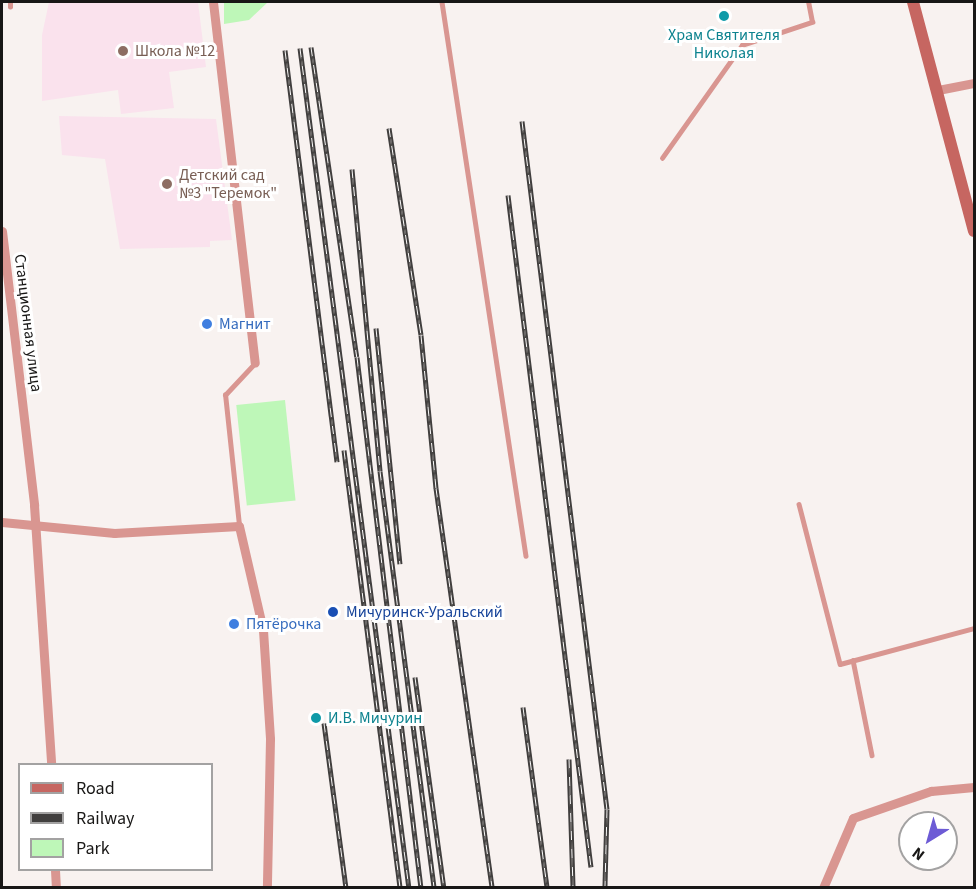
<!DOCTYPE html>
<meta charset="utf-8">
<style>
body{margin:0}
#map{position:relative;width:976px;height:889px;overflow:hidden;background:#f8f2f0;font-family:"Source Sans 3",sans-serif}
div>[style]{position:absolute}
.education>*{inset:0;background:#fae2ed}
.green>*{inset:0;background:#bef7b8;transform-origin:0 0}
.lane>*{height:4.5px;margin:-2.25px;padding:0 2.25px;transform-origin:2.25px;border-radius:2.25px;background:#d99691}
.street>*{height:9px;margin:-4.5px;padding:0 4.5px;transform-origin:4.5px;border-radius:4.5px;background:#d99691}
.secondary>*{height:12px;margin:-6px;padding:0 6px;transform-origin:6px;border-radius:6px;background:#c66661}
.rail>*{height:5px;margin-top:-2.5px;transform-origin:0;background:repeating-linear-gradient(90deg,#fff 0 9px,#413f3e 0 18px);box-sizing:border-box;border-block:2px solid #413f3e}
.dots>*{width:16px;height:16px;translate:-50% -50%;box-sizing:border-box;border:3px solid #fff;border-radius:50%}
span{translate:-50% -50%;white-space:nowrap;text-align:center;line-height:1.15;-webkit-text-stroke:6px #fff;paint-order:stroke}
.culture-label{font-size:16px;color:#0d838f}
.left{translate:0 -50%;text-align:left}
.education-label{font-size:16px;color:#785e54}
.street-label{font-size:16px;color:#181716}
.shop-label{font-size:16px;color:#366cbe}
.transit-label{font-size:16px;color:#164399}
.frame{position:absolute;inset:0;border:3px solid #181716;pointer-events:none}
.legend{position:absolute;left:18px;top:763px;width:195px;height:108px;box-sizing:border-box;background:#fff;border:2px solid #a3a2a2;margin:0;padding:8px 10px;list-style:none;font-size:18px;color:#181716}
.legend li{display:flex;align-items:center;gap:12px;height:30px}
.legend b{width:30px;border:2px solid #a3a2a2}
.north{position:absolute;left:898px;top:811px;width:60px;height:60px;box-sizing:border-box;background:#fff;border:2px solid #a3a2a2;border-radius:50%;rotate:217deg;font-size:16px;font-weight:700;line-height:24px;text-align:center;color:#181716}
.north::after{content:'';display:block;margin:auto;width:21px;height:27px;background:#6d5bd5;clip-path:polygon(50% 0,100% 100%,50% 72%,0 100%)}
</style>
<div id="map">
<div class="education">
<div style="clip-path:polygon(49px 2px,198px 2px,206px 67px,169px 72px,174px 108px,121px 114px,118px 90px,42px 101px,42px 35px)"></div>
<div style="clip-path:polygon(59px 116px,216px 119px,232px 240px,210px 241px,210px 247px,120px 249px,105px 159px,62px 155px)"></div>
</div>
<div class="green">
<div style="clip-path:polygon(224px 2px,268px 2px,249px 20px,224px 24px)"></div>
<div style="left:285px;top:400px;width:101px;height:49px;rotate:84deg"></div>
</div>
<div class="lane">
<div style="left:442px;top:2px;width:560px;rotate:81.38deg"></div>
<div style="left:10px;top:7px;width:5px;rotate:-90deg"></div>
<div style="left:662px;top:158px;width:138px;rotate:-54.7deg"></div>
<div style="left:742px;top:45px;width:74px;rotate:-18.2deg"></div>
<div style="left:812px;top:22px;width:20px;rotate:-101deg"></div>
<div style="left:799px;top:504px;width:165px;rotate:75.6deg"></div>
<div style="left:840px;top:664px;width:139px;rotate:-15deg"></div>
<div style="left:239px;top:525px;width:131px;rotate:-96.1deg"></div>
<div style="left:225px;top:395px;width:44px;rotate:-46.8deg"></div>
<div style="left:853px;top:660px;width:97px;rotate:78.7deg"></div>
</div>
<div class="street">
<div style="left:213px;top:2px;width:363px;rotate:83.4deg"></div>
<div style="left:938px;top:90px;width:37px;rotate:-11deg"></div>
<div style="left:2px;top:231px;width:276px;rotate:83.3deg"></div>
<div style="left:34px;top:505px;width:260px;rotate:86.2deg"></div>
<div style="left:2px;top:522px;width:113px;rotate:5.6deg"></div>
<div style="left:114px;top:533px;width:125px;rotate:-3.2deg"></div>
<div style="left:239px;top:526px;width:107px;rotate:77deg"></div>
<div style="left:263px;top:630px;width:109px;rotate:86.3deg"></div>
<div style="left:270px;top:739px;width:149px;rotate:91.2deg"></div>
<div style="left:55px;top:870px;width:18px;rotate:87deg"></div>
<div style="left:823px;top:888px;width:76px;rotate:-66.8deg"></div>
<div style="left:853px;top:818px;width:83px;rotate:-19.1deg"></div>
<div style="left:931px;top:791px;width:43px;rotate:-5.3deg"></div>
</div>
<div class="secondary">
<div style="left:913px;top:2px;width:237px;rotate:75.1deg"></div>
</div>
<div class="rail">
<div style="left:311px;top:47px;width:313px;rotate:81.6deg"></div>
<div style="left:357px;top:357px;width:535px;rotate:83.13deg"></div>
<div style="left:300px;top:48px;width:847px;rotate:82.61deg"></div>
<div style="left:285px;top:50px;width:415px;rotate:82.8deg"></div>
<div style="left:522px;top:121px;width:693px;rotate:82.96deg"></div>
<div style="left:607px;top:809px;width:79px;rotate:91.5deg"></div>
<div style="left:389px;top:128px;width:209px;rotate:81.2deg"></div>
<div style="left:421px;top:335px;width:154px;rotate:84.4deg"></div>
<div style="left:436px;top:488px;width:404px;rotate:82deg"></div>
<div style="left:352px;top:169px;width:303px;rotate:84.7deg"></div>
<div style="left:380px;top:471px;width:420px;rotate:82.6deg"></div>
<div style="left:508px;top:195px;width:677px;rotate:82.96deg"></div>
<div style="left:376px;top:328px;width:237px;rotate:84.2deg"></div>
<div style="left:344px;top:450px;width:442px;rotate:82.7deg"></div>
<div style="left:415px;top:677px;width:213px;rotate:82.2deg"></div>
<div style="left:523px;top:707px;width:183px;rotate:82.4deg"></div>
<div style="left:324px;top:723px;width:166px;rotate:82.4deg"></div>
<div style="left:569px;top:759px;width:129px;rotate:88.2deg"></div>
</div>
<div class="dots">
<div style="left:724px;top:16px;background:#0f9aa8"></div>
<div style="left:123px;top:51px;background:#8d6e63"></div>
<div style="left:167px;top:184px;background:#8d6e63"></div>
<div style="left:207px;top:324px;background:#3f7fe0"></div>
<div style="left:333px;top:612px;background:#1a4fb4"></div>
<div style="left:234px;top:624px;background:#3f7fe0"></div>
<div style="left:316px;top:718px;background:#0f9aa8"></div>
</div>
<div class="culture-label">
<span style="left:724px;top:44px">Храм Святителя<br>Николая</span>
<span class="left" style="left:328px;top:718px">И.В. Мичурин</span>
</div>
<div class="education-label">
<span class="left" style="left:135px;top:51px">Школа №12</span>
<span class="left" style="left:179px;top:184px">Детский сад<br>№3 "Теремок"</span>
</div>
<div class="street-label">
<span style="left:28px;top:323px;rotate:83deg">Станционная улица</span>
</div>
<div class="shop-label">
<span class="left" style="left:219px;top:324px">Магнит</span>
<span class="left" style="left:246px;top:624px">Пятёрочка</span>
</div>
<div class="transit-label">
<span class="left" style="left:346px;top:612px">Мичуринск-Уральский</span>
</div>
<div class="frame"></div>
<ul class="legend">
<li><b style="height:8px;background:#c66661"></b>Road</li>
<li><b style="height:8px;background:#413f3e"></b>Railway</li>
<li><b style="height:16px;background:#bef7b8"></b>Park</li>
</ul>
<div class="north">N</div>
</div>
